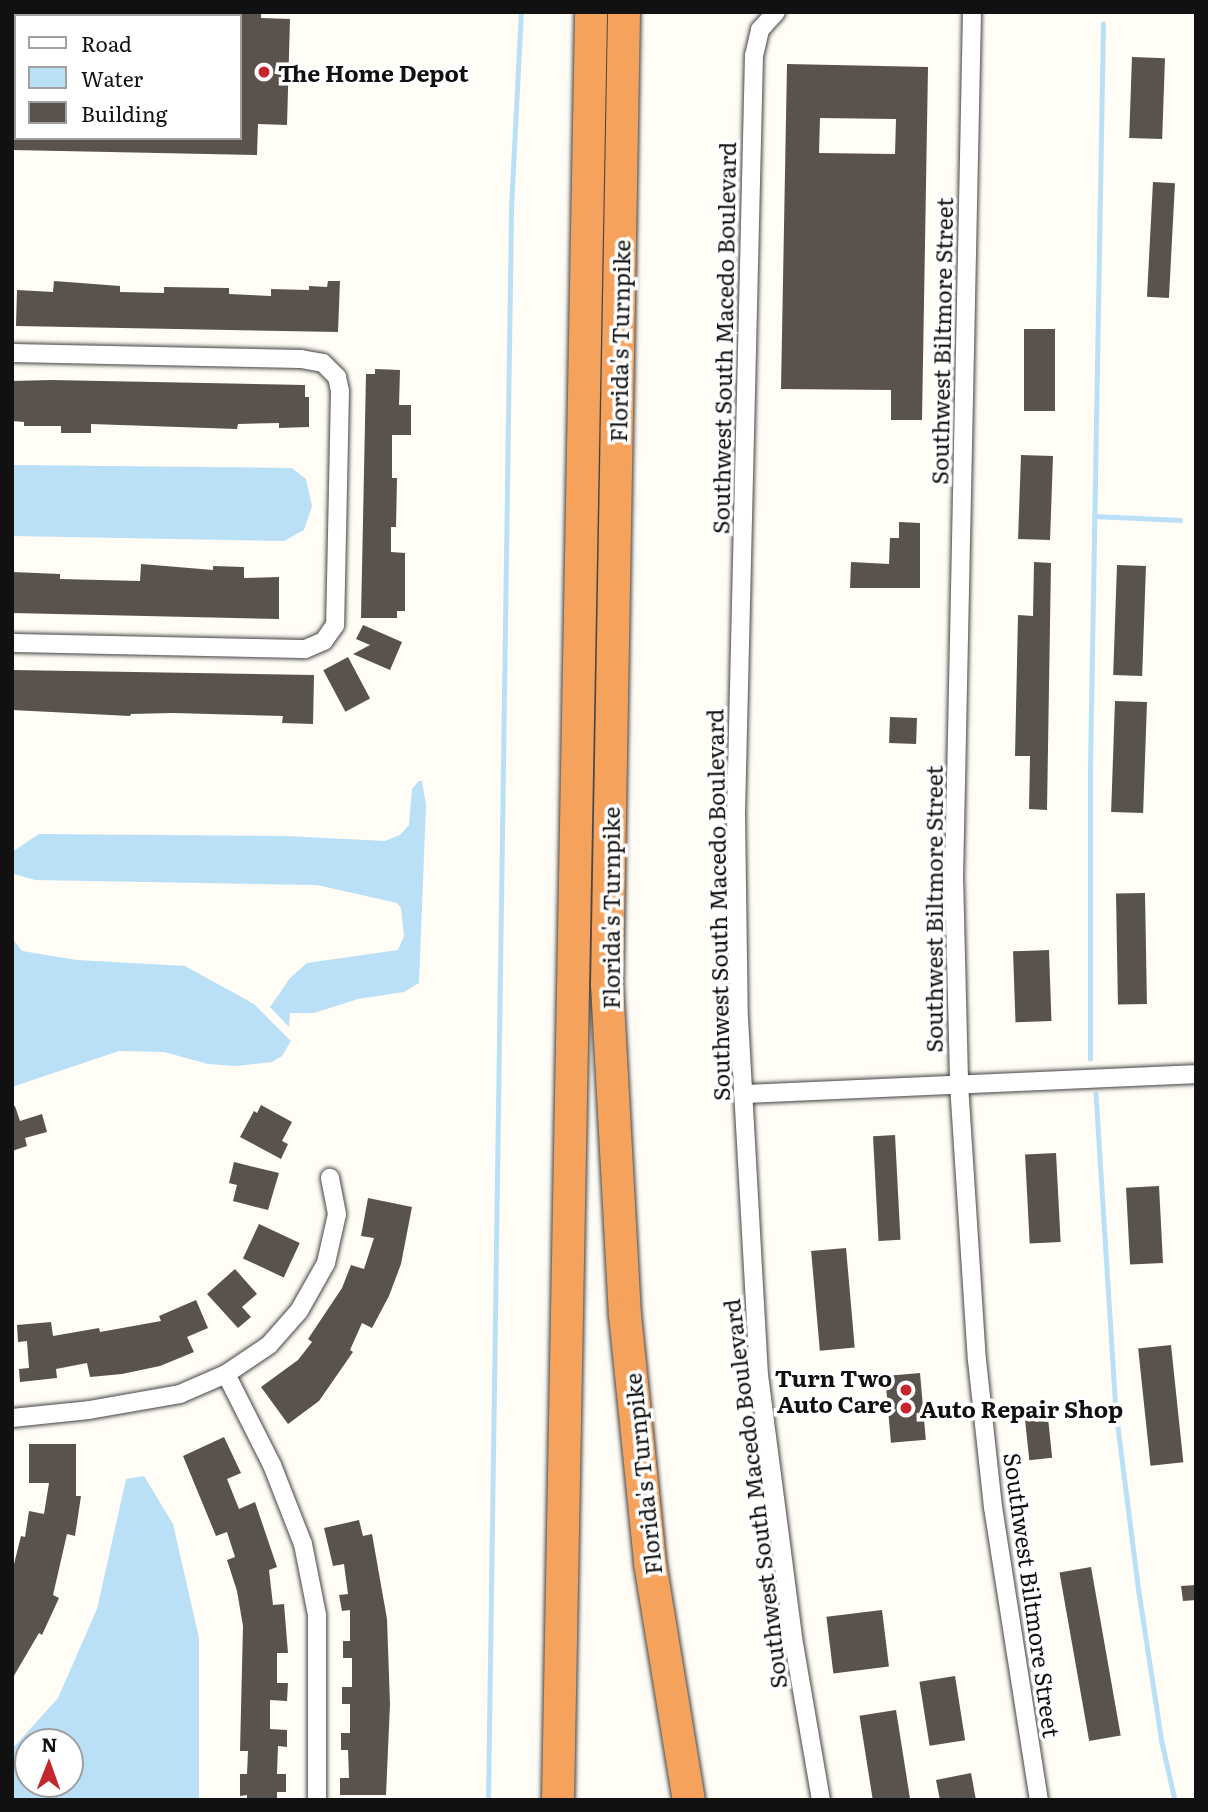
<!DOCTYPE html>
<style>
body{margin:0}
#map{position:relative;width:1208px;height:1812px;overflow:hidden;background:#fffdf5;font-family:Literata,serif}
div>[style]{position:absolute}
.water>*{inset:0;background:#b9e0f7}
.stream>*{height:4.5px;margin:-2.25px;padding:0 2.25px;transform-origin:2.25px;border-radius:2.25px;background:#b9e0f7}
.building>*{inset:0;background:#5a524d;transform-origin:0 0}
.roads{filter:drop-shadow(0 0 2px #444) drop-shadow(0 0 2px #444)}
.street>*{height:18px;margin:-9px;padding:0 9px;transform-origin:9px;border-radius:9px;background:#fff}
.highway>*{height:32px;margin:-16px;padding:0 16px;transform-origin:16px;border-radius:16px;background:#f5a25d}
.dots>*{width:19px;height:19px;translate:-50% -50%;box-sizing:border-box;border:4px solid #fff;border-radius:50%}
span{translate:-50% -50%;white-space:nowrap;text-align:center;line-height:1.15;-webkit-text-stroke:7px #fff;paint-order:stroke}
.poi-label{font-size:23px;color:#111;font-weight:700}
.left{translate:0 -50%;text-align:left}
.right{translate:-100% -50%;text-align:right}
.street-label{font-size:23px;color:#111}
.frame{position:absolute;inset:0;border:14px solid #111;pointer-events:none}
.legend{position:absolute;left:14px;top:14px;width:228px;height:126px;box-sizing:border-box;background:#fff;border:2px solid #a0a0a0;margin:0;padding:9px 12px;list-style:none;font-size:21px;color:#111}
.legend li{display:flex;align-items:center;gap:14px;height:35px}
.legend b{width:35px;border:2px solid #a0a0a0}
.north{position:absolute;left:14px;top:1728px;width:70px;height:70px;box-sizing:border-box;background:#fff;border:2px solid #a0a0a0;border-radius:50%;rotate:1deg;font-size:19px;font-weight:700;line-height:28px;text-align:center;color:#111}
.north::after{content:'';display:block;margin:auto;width:24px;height:32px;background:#c4262e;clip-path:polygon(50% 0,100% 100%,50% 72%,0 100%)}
</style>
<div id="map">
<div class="water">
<div style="clip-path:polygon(12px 465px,292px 468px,306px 479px,312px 506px,304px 530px,284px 541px,12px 536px)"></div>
<div style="clip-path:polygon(419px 781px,422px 781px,426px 805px,419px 983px,404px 992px,358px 999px,314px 1013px,290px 1013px,289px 1027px,270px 1007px,290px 978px,307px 963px,398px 950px,404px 936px,401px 908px,397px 903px,317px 885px,35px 880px,14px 874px,12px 869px,12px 852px,39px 834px,286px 836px,385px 841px,400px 835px,409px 825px,412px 789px)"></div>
<div style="clip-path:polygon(12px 938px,22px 951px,77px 960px,185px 966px,254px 1004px,291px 1041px,282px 1056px,272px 1062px,236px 1066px,208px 1064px,164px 1052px,119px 1051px,12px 1087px)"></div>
<div style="clip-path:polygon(evenodd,144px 1476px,173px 1524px,199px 1638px,199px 1800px,12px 1800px,12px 1749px,58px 1698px,97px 1609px,126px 1479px,144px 1476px,70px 1742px,70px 1784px,28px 1784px,28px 1742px,70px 1742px)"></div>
</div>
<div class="stream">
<div style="left:1094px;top:516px;width:86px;rotate:2.7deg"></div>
<div style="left:1090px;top:1059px;width:292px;rotate:-90deg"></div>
<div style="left:1090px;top:767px;width:743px;rotate:-89deg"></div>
<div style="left:1096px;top:1094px;width:318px;rotate:86.4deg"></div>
<div style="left:1116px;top:1411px;width:182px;rotate:82.8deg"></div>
<div style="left:1139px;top:1592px;width:152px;rotate:81.3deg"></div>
<div style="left:1162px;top:1742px;width:59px;rotate:77.4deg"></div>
<div style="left:488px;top:1800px;width:1592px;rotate:-89.17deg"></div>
<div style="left:511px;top:208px;width:196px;rotate:-87.1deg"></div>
</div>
<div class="building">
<div style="clip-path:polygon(240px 12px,261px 12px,261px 18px,290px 19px,287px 125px,258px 124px,257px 155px,12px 150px,12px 138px,240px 138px)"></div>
<div style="left:1132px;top:57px;width:33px;height:81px;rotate:2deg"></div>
<div style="clip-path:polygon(evenodd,787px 64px,928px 67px,922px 420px,891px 420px,891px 390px,781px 389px,787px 64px,820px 118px,896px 119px,895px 154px,819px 153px,820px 118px)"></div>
<div style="left:1153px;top:182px;width:22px;height:115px;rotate:3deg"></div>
<div style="clip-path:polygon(54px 281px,120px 286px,120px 292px,164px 293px,164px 287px,229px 288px,229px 294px,271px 296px,271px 289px,309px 290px,309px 286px,327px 287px,328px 281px,340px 281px,338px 332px,16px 326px,17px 290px,53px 292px)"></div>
<div style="left:1024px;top:329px;width:31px;height:82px"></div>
<div style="clip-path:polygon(375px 369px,400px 370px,399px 405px,411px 405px,411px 435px,392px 435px,392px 478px,397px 478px,396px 527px,391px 527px,391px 552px,405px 553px,405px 611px,397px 611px,397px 618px,361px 618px,366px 374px,375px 374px)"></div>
<div style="clip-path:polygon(51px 380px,305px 385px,305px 397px,309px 397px,309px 427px,279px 428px,279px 423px,238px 424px,237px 429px,91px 424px,91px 433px,61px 433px,61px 426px,24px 426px,24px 422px,12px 421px,12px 381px)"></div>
<div style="left:1021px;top:455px;width:32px;height:84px;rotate:2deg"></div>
<div style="clip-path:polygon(899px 522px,920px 523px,920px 588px,850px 588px,851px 562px,889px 564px,890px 538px,899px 538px)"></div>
<div style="clip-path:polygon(1034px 562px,1051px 563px,1047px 810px,1029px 809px,1030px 756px,1015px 756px,1018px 615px,1033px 616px)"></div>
<div style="clip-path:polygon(141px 564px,213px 570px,213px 566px,244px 567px,244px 578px,279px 577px,279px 619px,12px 613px,12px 572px,60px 574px,60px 579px,140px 581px)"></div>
<div style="left:1117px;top:565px;width:29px;height:110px;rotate:2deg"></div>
<div style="clip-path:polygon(363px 625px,402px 642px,390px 670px,353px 654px,370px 645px,356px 639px)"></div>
<div style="left:348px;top:657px;width:47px;height:28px;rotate:62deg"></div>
<div style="clip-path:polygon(12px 670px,314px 675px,313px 724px,282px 723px,283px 716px,173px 713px,131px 714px,130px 716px,12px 710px)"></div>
<div style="left:1115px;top:701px;width:32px;height:111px;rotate:2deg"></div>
<div style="left:890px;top:717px;width:27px;height:26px;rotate:2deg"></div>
<div style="left:1145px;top:893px;width:111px;height:29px;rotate:89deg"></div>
<div style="left:1049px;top:950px;width:71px;height:36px;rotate:88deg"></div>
<div style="clip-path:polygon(261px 1105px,292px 1122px,282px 1141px,288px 1144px,281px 1159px,240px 1137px,254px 1111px,257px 1113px)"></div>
<div style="clip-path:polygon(15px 1106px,20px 1121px,42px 1114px,47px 1132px,25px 1138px,27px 1146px,12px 1151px,12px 1107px)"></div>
<div style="left:895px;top:1135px;width:105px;height:22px;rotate:87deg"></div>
<div style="left:1056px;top:1153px;width:89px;height:31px;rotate:87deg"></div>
<div style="clip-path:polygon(234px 1162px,279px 1173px,268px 1210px,233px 1201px,237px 1185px,229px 1183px)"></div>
<div style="left:1159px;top:1186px;width:77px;height:33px;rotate:87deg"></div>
<div style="clip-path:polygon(368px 1198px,412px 1207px,401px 1264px,389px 1296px,372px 1328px,362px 1323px,350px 1350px,353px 1352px,319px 1401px,288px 1424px,261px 1387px,298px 1360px,312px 1342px,308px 1339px,342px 1288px,351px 1265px,364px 1269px,374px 1238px,361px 1236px)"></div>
<div style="left:259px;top:1224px;width:45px;height:38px;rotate:25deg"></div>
<div style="left:846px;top:1248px;width:100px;height:35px;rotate:85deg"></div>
<div style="clip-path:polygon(235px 1269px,257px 1294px,242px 1307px,251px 1317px,238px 1328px,207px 1294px)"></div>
<div style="clip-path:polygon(196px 1300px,208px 1328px,187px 1337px,194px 1352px,160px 1366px,122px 1374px,90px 1377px,87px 1363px,56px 1369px,57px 1378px,20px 1382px,19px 1369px,29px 1368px,27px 1341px,18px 1342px,17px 1325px,51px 1322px,53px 1336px,99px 1328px,100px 1332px,161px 1321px,159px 1316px)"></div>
<div style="left:1171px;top:1345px;width:118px;height:33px;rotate:84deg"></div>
<div style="left:920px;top:1373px;width:67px;height:35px;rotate:85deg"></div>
<div style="left:1048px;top:1418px;width:40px;height:23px;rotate:84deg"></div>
<div style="clip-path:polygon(224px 1437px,241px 1473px,227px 1479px,239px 1509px,255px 1502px,277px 1567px,269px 1570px,273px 1605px,284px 1604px,288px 1653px,277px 1653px,277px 1683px,288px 1683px,287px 1701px,270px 1700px,270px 1729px,287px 1730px,287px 1747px,278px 1746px,277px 1774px,286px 1774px,286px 1792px,277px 1792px,277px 1800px,247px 1800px,247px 1795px,240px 1796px,240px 1774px,247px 1774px,248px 1751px,240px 1751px,243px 1626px,237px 1591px,227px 1560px,235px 1557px,227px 1532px,216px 1536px,183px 1456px)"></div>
<div style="clip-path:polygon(29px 1444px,76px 1444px,76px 1496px,81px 1496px,75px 1536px,67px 1534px,53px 1595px,59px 1598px,42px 1635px,39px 1633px,12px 1679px,12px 1572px,21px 1536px,25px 1537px,29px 1511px,44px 1514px,49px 1483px,29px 1483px)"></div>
<div style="clip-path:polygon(359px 1520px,363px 1536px,372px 1534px,387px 1619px,390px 1704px,386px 1795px,340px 1795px,340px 1778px,349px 1778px,348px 1750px,341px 1750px,341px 1733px,350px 1733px,350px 1704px,342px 1704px,342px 1687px,352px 1687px,352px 1658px,343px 1658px,343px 1641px,350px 1641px,350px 1610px,342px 1611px,339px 1595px,348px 1594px,344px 1564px,333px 1566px,324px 1528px)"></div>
<div style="left:1091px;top:1567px;width:171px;height:32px;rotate:80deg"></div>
<div style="clip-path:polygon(1196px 1585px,1196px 1600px,1183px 1601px,1181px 1586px)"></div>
<div style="left:882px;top:1610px;width:57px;height:56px;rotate:83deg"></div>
<div style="left:955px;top:1676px;width:65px;height:36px;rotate:81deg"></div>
<div style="left:896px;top:1710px;width:91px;height:37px;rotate:81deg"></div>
<div style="clip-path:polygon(971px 1773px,976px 1800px,940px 1800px,936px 1780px)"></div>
</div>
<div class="roads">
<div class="street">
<div style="left:776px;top:12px;width:24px;rotate:132deg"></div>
<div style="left:760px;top:30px;width:26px;rotate:103deg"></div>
<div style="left:754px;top:55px;width:760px;rotate:91.36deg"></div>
<div style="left:736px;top:815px;width:203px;rotate:89.2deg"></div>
<div style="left:739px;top:1018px;width:358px;rotate:86.8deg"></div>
<div style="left:759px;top:1375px;width:265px;rotate:82.6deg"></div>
<div style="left:793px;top:1638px;width:164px;rotate:80.2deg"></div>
<div style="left:972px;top:12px;width:863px;rotate:91.19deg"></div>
<div style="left:954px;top:875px;width:209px;rotate:88.6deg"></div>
<div style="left:959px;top:1084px;width:277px;rotate:86.3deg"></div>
<div style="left:977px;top:1360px;width:148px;rotate:83.8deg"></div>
<div style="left:993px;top:1507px;width:297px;rotate:81.1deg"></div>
<div style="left:12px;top:353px;width:289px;rotate:1.2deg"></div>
<div style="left:301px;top:359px;width:22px;rotate:10deg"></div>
<div style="left:323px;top:363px;width:20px;rotate:45deg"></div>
<div style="left:337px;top:377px;width:14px;rotate:78deg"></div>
<div style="left:340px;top:391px;width:234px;rotate:91.2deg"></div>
<div style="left:335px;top:625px;width:19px;rotate:125deg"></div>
<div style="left:324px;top:641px;width:21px;rotate:157deg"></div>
<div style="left:305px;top:649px;width:293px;rotate:-178.8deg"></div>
<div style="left:743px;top:1094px;width:453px;rotate:-2.5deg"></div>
<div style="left:226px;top:1374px;width:102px;rotate:63.2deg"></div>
<div style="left:272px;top:1465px;width:85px;rotate:68.6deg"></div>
<div style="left:303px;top:1544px;width:72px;rotate:78.8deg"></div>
<div style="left:317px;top:1615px;width:185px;rotate:90deg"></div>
<div style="left:12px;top:1418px;width:77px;rotate:-5.9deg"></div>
<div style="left:89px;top:1410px;width:92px;rotate:-10deg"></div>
<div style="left:180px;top:1394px;width:50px;rotate:-23.5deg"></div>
<div style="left:226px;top:1374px;width:52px;rotate:-34deg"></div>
<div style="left:269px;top:1345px;width:45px;rotate:-48.6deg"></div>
<div style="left:299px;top:1311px;width:55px;rotate:-60.6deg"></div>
<div style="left:326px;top:1263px;width:50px;rotate:-77.3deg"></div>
<div style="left:337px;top:1214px;width:37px;rotate:-101deg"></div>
</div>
<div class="highway">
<div style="left:624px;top:12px;width:972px;rotate:91deg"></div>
<div style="left:607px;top:984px;width:331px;rotate:86.9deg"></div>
<div style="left:625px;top:1315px;width:249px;rotate:84.2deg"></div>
<div style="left:650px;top:1563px;width:240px;rotate:80.7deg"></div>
<div style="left:558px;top:1800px;width:1788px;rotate:-88.94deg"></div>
</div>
</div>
<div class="dots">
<div style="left:264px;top:72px;background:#c4262e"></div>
<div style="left:906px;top:1390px;background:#c4262e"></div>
<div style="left:906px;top:1408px;background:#c4262e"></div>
</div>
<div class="poi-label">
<span class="left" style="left:278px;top:72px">The Home Depot</span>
<span class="right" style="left:892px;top:1390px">Turn Two<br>Auto Care</span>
<span class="left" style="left:920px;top:1408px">Auto Repair Shop</span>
</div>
<div class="street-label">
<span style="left:723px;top:338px;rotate:-89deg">Southwest South Macedo Boulevard</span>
<span style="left:619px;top:341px;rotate:-89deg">Florida's Turnpike</span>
<span style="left:941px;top:341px;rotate:-89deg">Southwest Biltmore Street</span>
<span style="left:717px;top:905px;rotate:-91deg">Southwest South Macedo Boulevard</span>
<span style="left:610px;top:908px;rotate:-90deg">Florida's Turnpike</span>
<span style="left:933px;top:909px;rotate:-90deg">Southwest Biltmore Street</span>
<span style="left:642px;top:1474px;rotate:-96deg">Florida's Turnpike</span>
<span style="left:754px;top:1494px;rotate:-97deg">Southwest South Macedo Boulevard</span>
<span style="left:1033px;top:1595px;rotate:82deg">Southwest Biltmore Street</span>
</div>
<div class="frame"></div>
<ul class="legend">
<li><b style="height:9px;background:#fff"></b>Road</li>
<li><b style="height:19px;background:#b9e0f7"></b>Water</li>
<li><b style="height:19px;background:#5a524d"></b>Building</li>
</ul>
<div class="north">N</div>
</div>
